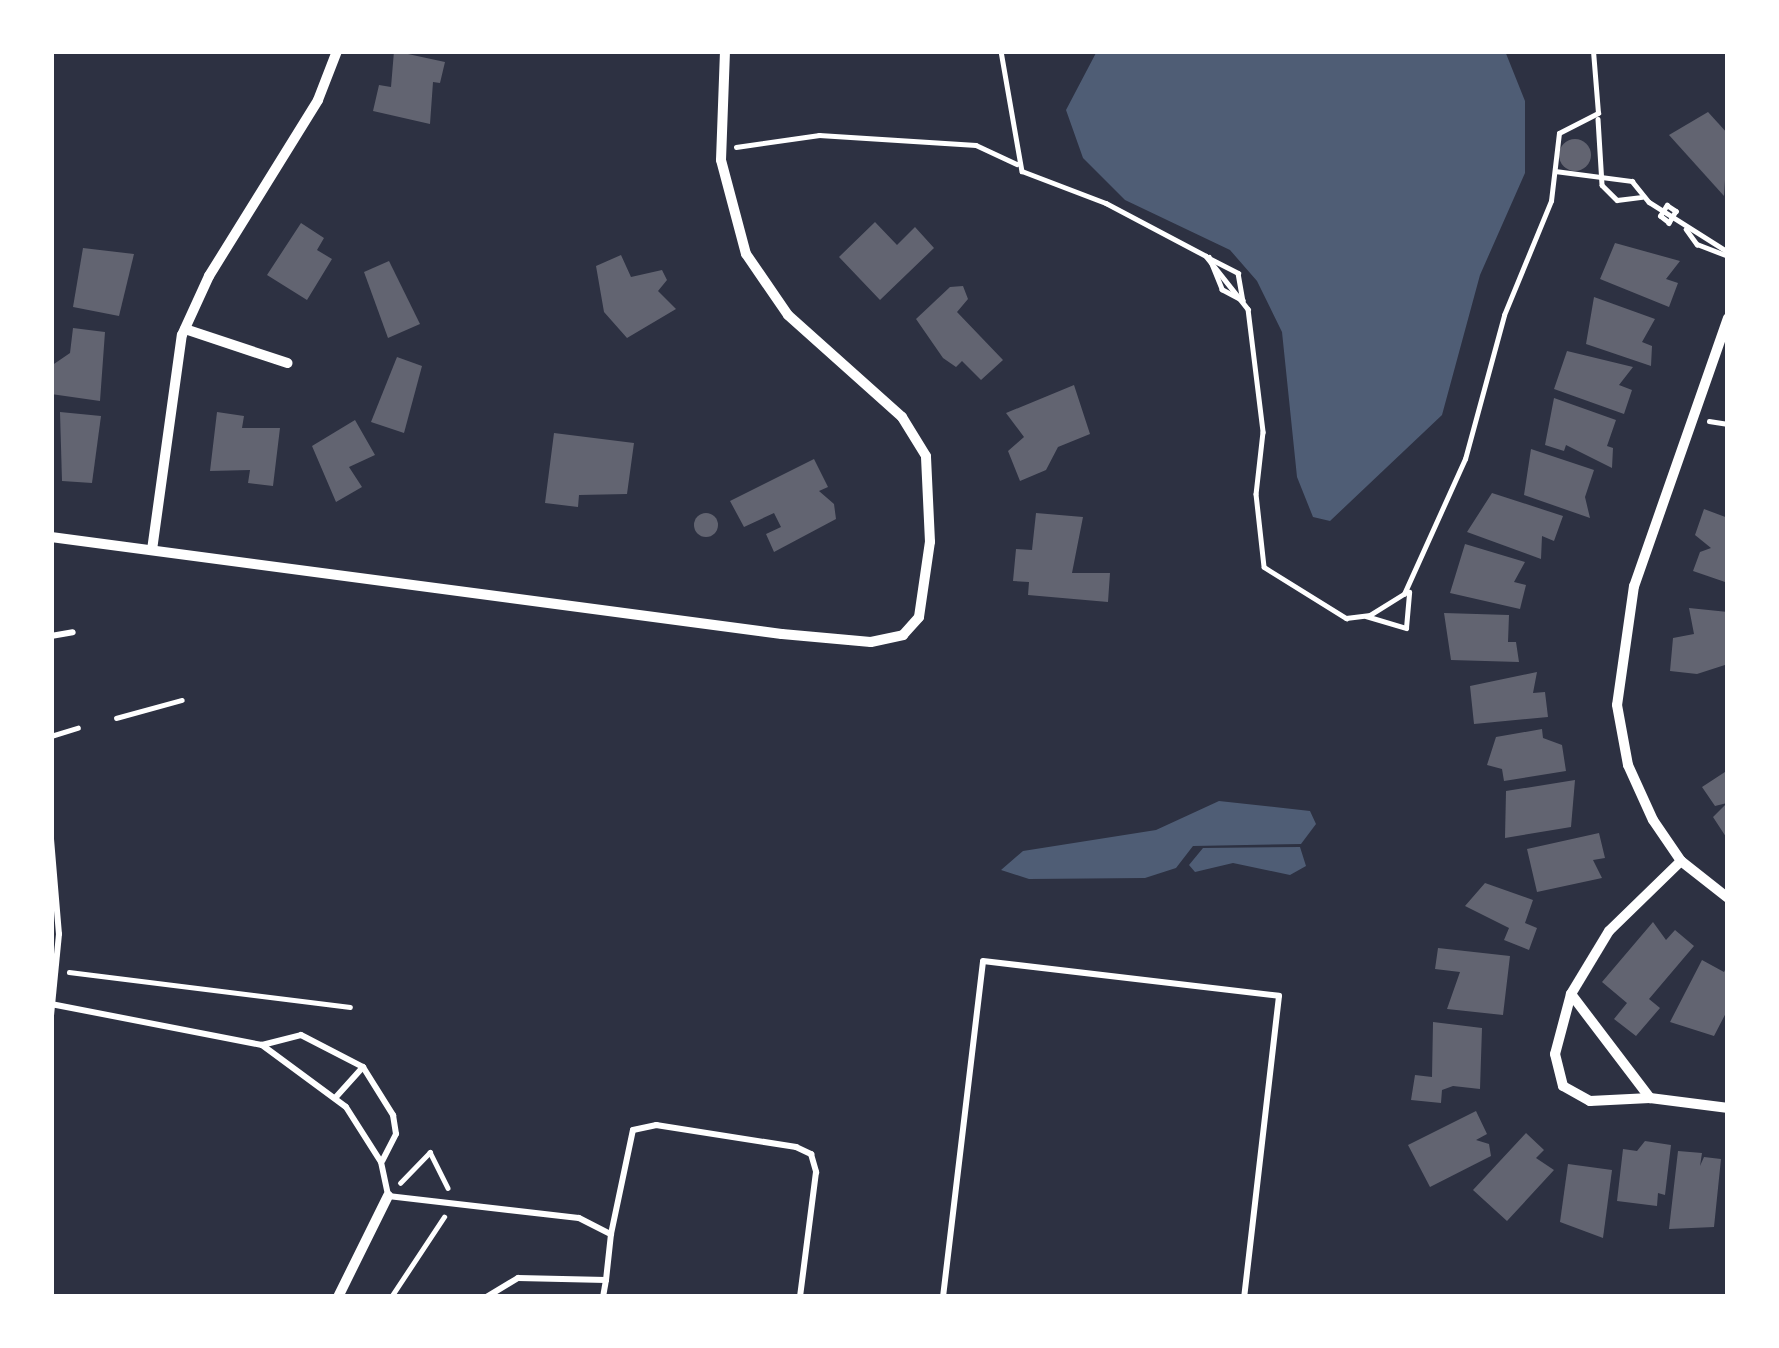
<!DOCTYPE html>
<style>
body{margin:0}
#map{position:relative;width:1779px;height:1348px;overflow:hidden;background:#2d3142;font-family:"IBM Plex Sans",sans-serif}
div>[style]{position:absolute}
.water>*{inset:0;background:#4f5d75}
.building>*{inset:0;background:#626471}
.round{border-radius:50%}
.path>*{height:4.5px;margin:-2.25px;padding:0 2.25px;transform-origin:2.25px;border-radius:2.25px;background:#fff}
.service>*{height:6px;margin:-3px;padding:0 3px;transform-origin:3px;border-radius:3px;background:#fff}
.minor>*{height:10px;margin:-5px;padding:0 5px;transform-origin:5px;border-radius:5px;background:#fff}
span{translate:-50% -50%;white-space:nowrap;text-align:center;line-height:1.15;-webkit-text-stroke:12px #fff;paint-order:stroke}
.frame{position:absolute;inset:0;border:54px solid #fff;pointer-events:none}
</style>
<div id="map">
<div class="water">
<div style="clip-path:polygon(1097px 51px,1505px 51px,1525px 101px,1525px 173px,1480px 275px,1442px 415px,1330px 521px,1313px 517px,1297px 477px,1282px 332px,1257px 281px,1230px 250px,1125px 200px,1083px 158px,1066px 110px)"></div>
<div style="clip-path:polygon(1219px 801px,1310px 811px,1316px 824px,1301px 844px,1193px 846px,1176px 868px,1145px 878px,1029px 879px,1001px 870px,1023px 851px,1156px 830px)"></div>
<div style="clip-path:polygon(1300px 847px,1306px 866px,1290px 875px,1233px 863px,1195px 872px,1189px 865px,1203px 848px)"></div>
</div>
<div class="building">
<div style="clip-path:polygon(394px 51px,445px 62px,440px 83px,433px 82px,430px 124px,373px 111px,379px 85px,391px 87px)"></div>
<div style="clip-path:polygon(1708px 112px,1728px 134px,1724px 196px,1669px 135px)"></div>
<div class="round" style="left:1559px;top:139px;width:32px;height:32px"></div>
<div style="clip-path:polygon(875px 222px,897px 245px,915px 227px,934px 248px,880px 300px,839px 257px)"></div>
<div style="clip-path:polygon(301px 223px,324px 238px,317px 250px,332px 259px,307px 300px,267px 275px)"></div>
<div style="clip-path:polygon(1615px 243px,1680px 261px,1666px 279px,1678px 283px,1669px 307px,1600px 279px)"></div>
<div style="clip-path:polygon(83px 248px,134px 254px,119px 316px,73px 307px)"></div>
<div style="clip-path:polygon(621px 255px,631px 277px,662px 270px,667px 280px,658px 291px,676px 309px,627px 338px,604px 312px,596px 266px)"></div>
<div style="clip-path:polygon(389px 261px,420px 324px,388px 338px,364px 272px)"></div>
<div style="clip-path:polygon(963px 286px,968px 299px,957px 312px,1003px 360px,981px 380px,962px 361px,956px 367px,943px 358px,916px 319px,950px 287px)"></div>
<div style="clip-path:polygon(1594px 297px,1655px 319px,1642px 342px,1652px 346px,1651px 366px,1586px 344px)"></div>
<div style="clip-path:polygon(73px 328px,105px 332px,100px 401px,51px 394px,51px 366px,70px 353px)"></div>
<div style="clip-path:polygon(1567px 351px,1633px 367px,1619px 385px,1632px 390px,1624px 414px,1554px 389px)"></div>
<div style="clip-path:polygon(397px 357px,422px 366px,404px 433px,371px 422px)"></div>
<div style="clip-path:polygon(1074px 385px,1090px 434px,1058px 447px,1046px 470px,1020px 481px,1008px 451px,1024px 437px,1006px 413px)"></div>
<div style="clip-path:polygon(1554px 398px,1616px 420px,1607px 446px,1613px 448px,1612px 468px,1566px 445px,1564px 451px,1545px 445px)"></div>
<div style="clip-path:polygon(60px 412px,101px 416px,92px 483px,62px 481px)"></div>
<div style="clip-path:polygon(217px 412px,244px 416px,242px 428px,280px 428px,273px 486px,248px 483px,250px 470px,210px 471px)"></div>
<div style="clip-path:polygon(355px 420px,375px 455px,349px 467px,362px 487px,336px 502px,312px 446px)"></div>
<div style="clip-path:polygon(554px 433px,634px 443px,627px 494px,579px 495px,578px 507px,545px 503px)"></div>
<div style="clip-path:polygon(1531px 449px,1594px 470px,1585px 497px,1590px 518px,1524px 495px)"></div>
<div style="clip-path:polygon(814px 459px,828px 487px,819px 491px,834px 504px,836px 519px,774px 552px,766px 534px,781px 527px,774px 513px,744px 527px,730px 501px)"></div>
<div style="clip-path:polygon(1492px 493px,1563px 516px,1554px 541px,1542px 536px,1541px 559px,1467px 532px)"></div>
<div style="clip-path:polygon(1704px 509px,1728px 518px,1728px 583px,1693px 571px,1700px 552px,1711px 548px,1695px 535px)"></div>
<div style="clip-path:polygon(1036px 513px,1083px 517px,1072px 573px,1110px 573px,1108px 602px,1028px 595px,1029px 582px,1013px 581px,1016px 549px,1032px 550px)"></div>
<div class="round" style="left:694px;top:513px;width:24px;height:24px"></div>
<div style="clip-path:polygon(1465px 544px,1525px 562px,1514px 582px,1526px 585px,1520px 609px,1450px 593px)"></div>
<div style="clip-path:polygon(1689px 608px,1728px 612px,1728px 664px,1697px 674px,1670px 671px,1673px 638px,1694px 634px)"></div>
<div style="clip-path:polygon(1444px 613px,1509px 615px,1508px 642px,1516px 642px,1519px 662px,1451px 660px)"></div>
<div style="clip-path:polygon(1537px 672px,1533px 693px,1545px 692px,1548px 717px,1474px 724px,1470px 686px)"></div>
<div style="clip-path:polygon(1542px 729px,1543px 738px,1562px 745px,1566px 771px,1504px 781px,1502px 769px,1487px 765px,1496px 737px)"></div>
<div style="clip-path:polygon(1728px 770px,1728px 840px,1713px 817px,1727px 803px,1715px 806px,1702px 787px)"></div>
<div style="clip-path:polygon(1575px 780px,1571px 827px,1505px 838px,1506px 791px)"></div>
<div style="clip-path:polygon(1599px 833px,1605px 858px,1593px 860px,1602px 878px,1537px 892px,1527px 849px)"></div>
<div style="clip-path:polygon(1485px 883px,1533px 900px,1525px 923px,1537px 928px,1529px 950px,1504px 940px,1509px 928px,1465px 906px)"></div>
<div style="clip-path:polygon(1653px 922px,1666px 940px,1675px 930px,1694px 946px,1649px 999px,1660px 1008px,1636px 1036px,1614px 1019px,1627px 1003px,1602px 982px)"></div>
<div style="clip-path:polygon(1438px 948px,1510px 956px,1503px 1015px,1447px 1009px,1460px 972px,1435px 969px)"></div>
<div style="clip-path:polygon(1702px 960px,1724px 972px,1728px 964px,1728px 1009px,1714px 1036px,1670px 1022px)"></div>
<div style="clip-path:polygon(1433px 1022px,1482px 1028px,1480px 1089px,1453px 1086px,1442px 1090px,1441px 1103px,1411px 1100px,1415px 1075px,1432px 1077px)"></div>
<div style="clip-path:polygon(1476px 1111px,1487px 1134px,1476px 1140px,1489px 1144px,1491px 1156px,1430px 1187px,1408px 1145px)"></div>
<div style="clip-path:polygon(1526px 1133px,1544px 1150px,1536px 1158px,1554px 1170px,1507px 1221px,1473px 1190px)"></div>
<div style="clip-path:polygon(1645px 1141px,1671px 1145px,1665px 1195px,1658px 1193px,1657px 1206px,1617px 1201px,1623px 1149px,1637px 1151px)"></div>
<div style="clip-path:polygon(1678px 1151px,1702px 1153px,1700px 1166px,1704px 1157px,1721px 1159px,1714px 1227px,1669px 1229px)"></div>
<div style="clip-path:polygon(1568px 1164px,1612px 1170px,1603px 1238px,1560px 1222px)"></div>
</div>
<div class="path">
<div style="left:1001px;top:51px;width:122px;rotate:80.1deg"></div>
<div style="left:1022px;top:171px;width:90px;rotate:20.9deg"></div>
<div style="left:1106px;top:203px;width:113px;rotate:27.9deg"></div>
<div style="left:1206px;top:256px;width:68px;rotate:51.6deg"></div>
<div style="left:1248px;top:309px;width:124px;rotate:83deg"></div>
<div style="left:1263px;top:432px;width:62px;rotate:96.4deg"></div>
<div style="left:1256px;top:494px;width:73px;rotate:83.7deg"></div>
<div style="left:1264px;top:567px;width:97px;rotate:31.9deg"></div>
<div style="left:1346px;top:618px;width:24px;rotate:-7deg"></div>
<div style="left:1370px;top:615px;width:40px;rotate:-32deg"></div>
<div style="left:1404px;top:594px;width:148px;rotate:-65.7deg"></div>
<div style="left:1465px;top:459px;width:149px;rotate:-74.8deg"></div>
<div style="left:1504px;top:315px;width:123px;rotate:-67.6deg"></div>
<div style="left:1551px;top:201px;width:68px;rotate:-83.3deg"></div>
<div style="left:1559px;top:133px;width:44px;rotate:-27.1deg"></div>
<div style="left:1598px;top:113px;width:62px;rotate:-94.6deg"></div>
<div style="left:1598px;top:119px;width:66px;rotate:86.5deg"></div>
<div style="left:1602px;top:185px;width:21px;rotate:45deg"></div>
<div style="left:1617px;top:200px;width:25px;rotate:-7deg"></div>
<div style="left:736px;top:147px;width:84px;rotate:-8.2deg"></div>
<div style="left:819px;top:135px;width:157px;rotate:3.6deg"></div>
<div style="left:976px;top:145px;width:45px;rotate:24.9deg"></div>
<div style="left:1555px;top:171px;width:78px;rotate:7.4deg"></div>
<div style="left:1632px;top:181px;width:27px;rotate:51deg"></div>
<div style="left:1649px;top:202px;width:93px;rotate:32.3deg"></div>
<div style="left:1667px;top:205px;width:11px;rotate:34deg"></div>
<div style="left:1676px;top:211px;width:14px;rotate:120deg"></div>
<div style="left:1669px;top:223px;width:11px;rotate:-142deg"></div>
<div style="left:1660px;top:216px;width:13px;rotate:-58deg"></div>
<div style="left:1686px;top:229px;width:19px;rotate:54deg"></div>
<div style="left:1697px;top:244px;width:33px;rotate:21deg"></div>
<div style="left:1209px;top:258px;width:33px;rotate:27deg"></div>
<div style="left:1238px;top:273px;width:28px;rotate:80deg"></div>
<div style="left:1243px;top:301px;width:24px;rotate:-152deg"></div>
<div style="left:1222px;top:290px;width:35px;rotate:-112deg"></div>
<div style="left:1709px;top:421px;width:19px;rotate:9deg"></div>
<div style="left:1366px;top:616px;width:42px;rotate:16.7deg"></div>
<div style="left:1406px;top:628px;width:36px;rotate:-85deg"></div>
<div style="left:116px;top:718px;width:68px;rotate:-15.3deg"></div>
<div style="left:51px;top:736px;width:28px;rotate:-17deg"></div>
<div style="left:69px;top:972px;width:283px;rotate:7.1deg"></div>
<div style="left:400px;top:1183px;width:43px;rotate:-45.9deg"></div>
<div style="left:430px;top:1152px;width:40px;rotate:63.4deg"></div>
<div style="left:391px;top:1297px;width:96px;rotate:-56.5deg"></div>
</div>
<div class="service">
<div style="left:51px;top:636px;width:22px;rotate:-10deg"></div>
<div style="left:51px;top:839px;width:95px;rotate:85.2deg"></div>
<div style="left:59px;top:934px;width:82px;rotate:95.6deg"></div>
<div style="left:51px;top:1004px;width:215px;rotate:11deg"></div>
<div style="left:262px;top:1045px;width:104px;rotate:36.4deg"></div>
<div style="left:346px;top:1107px;width:65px;rotate:57.5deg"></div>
<div style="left:381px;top:1162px;width:35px;rotate:78deg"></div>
<div style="left:388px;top:1196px;width:192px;rotate:6.6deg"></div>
<div style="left:579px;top:1218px;width:36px;rotate:27deg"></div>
<div style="left:611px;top:1234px;width:46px;rotate:96.2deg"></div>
<div style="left:606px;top:1280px;width:88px;rotate:-178.7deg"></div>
<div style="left:518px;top:1278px;width:37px;rotate:149deg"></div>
<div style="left:262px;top:1045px;width:40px;rotate:-14.4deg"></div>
<div style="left:301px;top:1035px;width:70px;rotate:27.3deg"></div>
<div style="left:363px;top:1067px;width:57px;rotate:58deg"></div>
<div style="left:393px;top:1115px;width:19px;rotate:81deg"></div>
<div style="left:396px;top:1134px;width:30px;rotate:117deg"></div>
<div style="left:336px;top:1097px;width:40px;rotate:-48deg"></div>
<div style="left:611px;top:1234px;width:106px;rotate:-78.1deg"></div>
<div style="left:633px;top:1130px;width:24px;rotate:-12deg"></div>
<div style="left:656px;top:1125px;width:142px;rotate:8.9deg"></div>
<div style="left:796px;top:1147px;width:17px;rotate:25deg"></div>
<div style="left:811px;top:1154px;width:19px;rotate:74deg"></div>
<div style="left:816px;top:1172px;width:126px;rotate:97.3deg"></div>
<div style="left:603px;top:1297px;width:17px;rotate:-80deg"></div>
<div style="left:943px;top:1297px;width:338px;rotate:-83.2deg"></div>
<div style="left:983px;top:961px;width:298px;rotate:6.7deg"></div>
<div style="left:1279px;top:996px;width:303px;rotate:96.6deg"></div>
</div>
<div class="minor">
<div style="left:1728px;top:318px;width:284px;rotate:109.3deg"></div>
<div style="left:1634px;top:586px;width:120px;rotate:98.1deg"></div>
<div style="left:1617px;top:705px;width:61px;rotate:79.6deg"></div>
<div style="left:1628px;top:765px;width:60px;rotate:65.6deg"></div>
<div style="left:1653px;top:820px;width:50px;rotate:55.7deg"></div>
<div style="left:1681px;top:861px;width:60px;rotate:38.2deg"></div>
<div style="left:185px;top:329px;width:108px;rotate:18.4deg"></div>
<div style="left:51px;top:537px;width:737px;rotate:7.56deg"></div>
<div style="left:782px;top:634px;width:89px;rotate:5.1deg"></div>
<div style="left:871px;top:642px;width:33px;rotate:-12deg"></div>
<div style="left:903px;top:635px;width:24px;rotate:-48deg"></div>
<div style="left:919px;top:617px;width:76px;rotate:-81.7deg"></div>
<div style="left:930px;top:542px;width:86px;rotate:-92.7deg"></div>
<div style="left:926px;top:456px;width:46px;rotate:-121.6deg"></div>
<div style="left:902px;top:417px;width:153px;rotate:-138.2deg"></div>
<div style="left:788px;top:315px;width:74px;rotate:-124.5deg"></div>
<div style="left:746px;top:254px;width:97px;rotate:-104.9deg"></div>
<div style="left:721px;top:160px;width:109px;rotate:-87.9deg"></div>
<div style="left:152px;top:550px;width:217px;rotate:-82.1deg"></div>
<div style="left:182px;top:335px;width:65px;rotate:-65.4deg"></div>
<div style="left:209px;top:276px;width:207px;rotate:-58.2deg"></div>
<div style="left:318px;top:100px;width:53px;rotate:-68.8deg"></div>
<div style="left:1681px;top:861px;width:100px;rotate:135.8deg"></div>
<div style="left:1609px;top:931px;width:74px;rotate:121.1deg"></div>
<div style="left:1571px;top:994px;width:131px;rotate:52.8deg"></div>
<div style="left:1650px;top:1098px;width:79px;rotate:7.3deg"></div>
<div style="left:1571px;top:994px;width:62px;rotate:104.9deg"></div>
<div style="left:1555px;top:1054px;width:33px;rotate:76deg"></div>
<div style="left:1563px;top:1086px;width:31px;rotate:29deg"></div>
<div style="left:1590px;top:1101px;width:60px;rotate:-2.9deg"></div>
<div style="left:338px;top:1297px;width:113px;rotate:-63.7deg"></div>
</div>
<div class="frame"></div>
</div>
